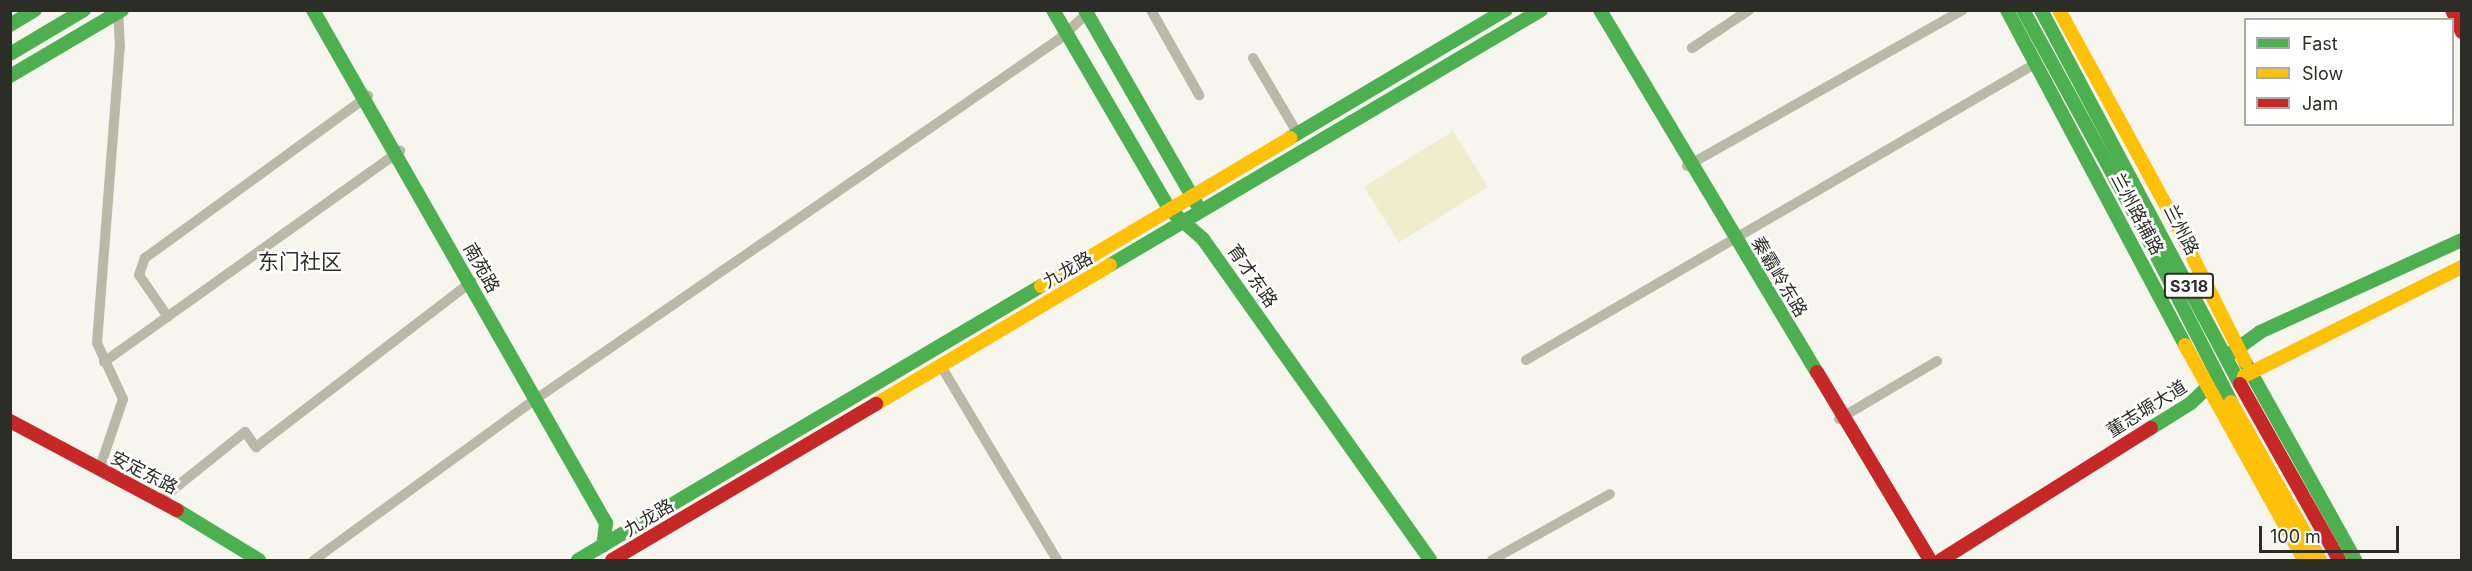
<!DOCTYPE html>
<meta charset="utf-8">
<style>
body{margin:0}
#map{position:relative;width:2472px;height:571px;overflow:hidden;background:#f6f5ee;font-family:Inter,"Noto Sans SC",sans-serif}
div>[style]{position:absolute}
.green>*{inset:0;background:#efedcc;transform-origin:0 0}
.street>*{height:10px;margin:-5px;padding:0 5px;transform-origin:5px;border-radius:5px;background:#bab9a8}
.fast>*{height:14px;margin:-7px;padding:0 7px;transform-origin:7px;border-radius:7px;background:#4caf50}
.slow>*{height:14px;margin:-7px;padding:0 7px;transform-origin:7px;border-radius:7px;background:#ffc107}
.jam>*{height:14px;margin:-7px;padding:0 7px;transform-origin:7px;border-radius:7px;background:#c62828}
span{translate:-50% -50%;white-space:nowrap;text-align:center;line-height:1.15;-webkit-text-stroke:5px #fff;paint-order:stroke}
.shield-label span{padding:2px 4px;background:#fff;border:2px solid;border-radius:4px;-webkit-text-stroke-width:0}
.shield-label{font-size:16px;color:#2d2d28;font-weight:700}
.street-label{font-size:18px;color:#2d2d28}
.quarter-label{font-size:21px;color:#2d2d28}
.frame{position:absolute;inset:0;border:12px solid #2d2d28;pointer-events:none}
.legend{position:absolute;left:2244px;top:18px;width:210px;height:108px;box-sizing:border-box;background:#fff;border:2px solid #ababa9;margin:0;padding:8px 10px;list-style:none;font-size:18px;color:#2d2d28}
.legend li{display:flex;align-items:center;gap:12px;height:30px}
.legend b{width:30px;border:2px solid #ababa9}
.scale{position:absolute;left:2259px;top:526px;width:140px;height:27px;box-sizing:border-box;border:3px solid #2d2d28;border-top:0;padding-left:8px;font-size:18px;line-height:21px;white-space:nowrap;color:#2d2d28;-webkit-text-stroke:4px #fff;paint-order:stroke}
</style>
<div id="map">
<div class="green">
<div style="left:1453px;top:131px;width:66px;height:105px;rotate:58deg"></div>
</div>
<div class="street">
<div style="left:1151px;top:10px;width:98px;rotate:60.5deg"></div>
<div style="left:1692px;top:48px;width:69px;rotate:-33.7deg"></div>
<div style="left:1253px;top:58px;width:88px;rotate:59.4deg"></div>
<div style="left:1687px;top:166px;width:317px;rotate:-29.5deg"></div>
<div style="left:168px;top:317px;width:51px;rotate:-124.6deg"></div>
<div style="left:139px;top:275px;width:18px;rotate:-71deg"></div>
<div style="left:145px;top:258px;width:276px;rotate:-36deg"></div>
<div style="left:1526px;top:360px;width:589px;rotate:-30.18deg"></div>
<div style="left:104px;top:362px;width:364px;rotate:-35.5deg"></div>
<div style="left:941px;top:366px;width:226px;rotate:59.1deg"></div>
<div style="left:1839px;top:419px;width:114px;rotate:-30.6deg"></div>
<div style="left:99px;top:470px;width:75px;rotate:-71.3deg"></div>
<div style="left:123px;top:399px;width:62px;rotate:-114.9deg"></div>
<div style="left:97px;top:343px;width:297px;rotate:-85.6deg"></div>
<div style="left:120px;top:47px;width:34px;rotate:-93deg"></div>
<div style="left:160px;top:500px;width:109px;rotate:-38.7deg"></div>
<div style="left:245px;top:432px;width:19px;rotate:54deg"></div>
<div style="left:256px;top:447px;width:272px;rotate:-37.5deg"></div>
<div style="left:314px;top:560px;width:274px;rotate:-36deg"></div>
<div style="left:536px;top:399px;width:634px;rotate:-34.52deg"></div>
<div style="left:1058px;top:40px;width:45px;rotate:-42.3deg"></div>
<div style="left:1492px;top:560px;width:135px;rotate:-29.2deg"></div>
</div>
<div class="fast">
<div style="left:313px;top:10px;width:591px;rotate:60.27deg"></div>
<div style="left:606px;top:523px;width:23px;rotate:97deg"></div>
<div style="left:1053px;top:10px;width:232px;rotate:59.7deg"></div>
<div style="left:1170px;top:210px;width:44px;rotate:41.3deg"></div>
<div style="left:1203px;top:239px;width:393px;rotate:54.7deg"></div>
<div style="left:1085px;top:10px;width:223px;rotate:60.1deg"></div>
<div style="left:1600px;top:10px;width:422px;rotate:59.1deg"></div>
<div style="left:2007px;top:10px;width:379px;rotate:62deg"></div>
<div style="left:2023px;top:10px;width:250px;rotate:61.3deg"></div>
<div style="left:2143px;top:229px;width:194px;rotate:63deg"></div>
<div style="left:2041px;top:10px;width:424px;rotate:62deg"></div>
<div style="left:10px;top:25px;width:29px;rotate:-31deg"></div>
<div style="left:10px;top:54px;width:86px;rotate:-30.7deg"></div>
<div style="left:10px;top:76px;width:130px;rotate:-30.5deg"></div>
<div style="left:1290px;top:138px;width:251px;rotate:-30.7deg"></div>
<div style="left:1110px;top:265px;width:501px;rotate:-30.61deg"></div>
<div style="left:2230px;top:354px;width:37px;rotate:-36deg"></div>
<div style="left:2260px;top:332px;width:222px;rotate:-24.5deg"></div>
<div style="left:2245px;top:362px;width:227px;rotate:60.9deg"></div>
<div style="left:2151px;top:428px;width:47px;rotate:-32deg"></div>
<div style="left:2191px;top:403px;width:29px;rotate:-44deg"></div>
<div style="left:177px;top:510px;width:96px;rotate:31.4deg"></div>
<div style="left:578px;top:560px;width:538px;rotate:-30.62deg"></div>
</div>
<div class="slow">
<div style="left:2059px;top:10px;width:235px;rotate:61.3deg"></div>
<div style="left:2172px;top:216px;width:163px;rotate:63.4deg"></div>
<div style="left:1041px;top:286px;width:290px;rotate:-30.7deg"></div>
<div style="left:2185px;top:345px;width:246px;rotate:61deg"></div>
<div style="left:2244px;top:376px;width:244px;rotate:-26.6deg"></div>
<div style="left:2231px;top:402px;width:181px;rotate:60.6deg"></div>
<div style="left:876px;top:404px;width:272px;rotate:-30.7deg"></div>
</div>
<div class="jam">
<div style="left:2452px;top:10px;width:24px;rotate:66deg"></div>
<div style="left:1817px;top:372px;width:219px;rotate:59deg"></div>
<div style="left:2240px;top:384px;width:202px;rotate:60.6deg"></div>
<div style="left:10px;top:421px;width:189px;rotate:28.1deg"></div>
<div style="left:612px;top:560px;width:307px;rotate:-30.6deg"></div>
<div style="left:1941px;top:560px;width:248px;rotate:-32.2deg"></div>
</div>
<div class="shield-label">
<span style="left:2189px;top:286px">S318</span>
</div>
<div class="street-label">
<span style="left:2137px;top:214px;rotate:62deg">兰州路辅路</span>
<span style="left:2181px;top:230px;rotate:63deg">兰州路</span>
<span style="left:481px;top:268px;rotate:61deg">南苑路</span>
<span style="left:1068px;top:270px;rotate:-30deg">九龙路</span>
<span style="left:1252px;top:276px;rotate:55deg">育才东路</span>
<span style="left:1779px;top:277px;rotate:59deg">秦霸岭东路</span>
<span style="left:2147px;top:409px;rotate:-32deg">董志塬大道</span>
<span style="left:144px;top:473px;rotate:27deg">安定东路</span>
<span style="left:649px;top:518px;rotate:-31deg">九龙路</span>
</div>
<div class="quarter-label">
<span style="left:300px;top:262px">东门社区</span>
</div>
<div class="frame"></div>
<ul class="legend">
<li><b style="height:8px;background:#4caf50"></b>Fast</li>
<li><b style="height:8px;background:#ffc107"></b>Slow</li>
<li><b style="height:8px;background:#c62828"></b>Jam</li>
</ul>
<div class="scale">100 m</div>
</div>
